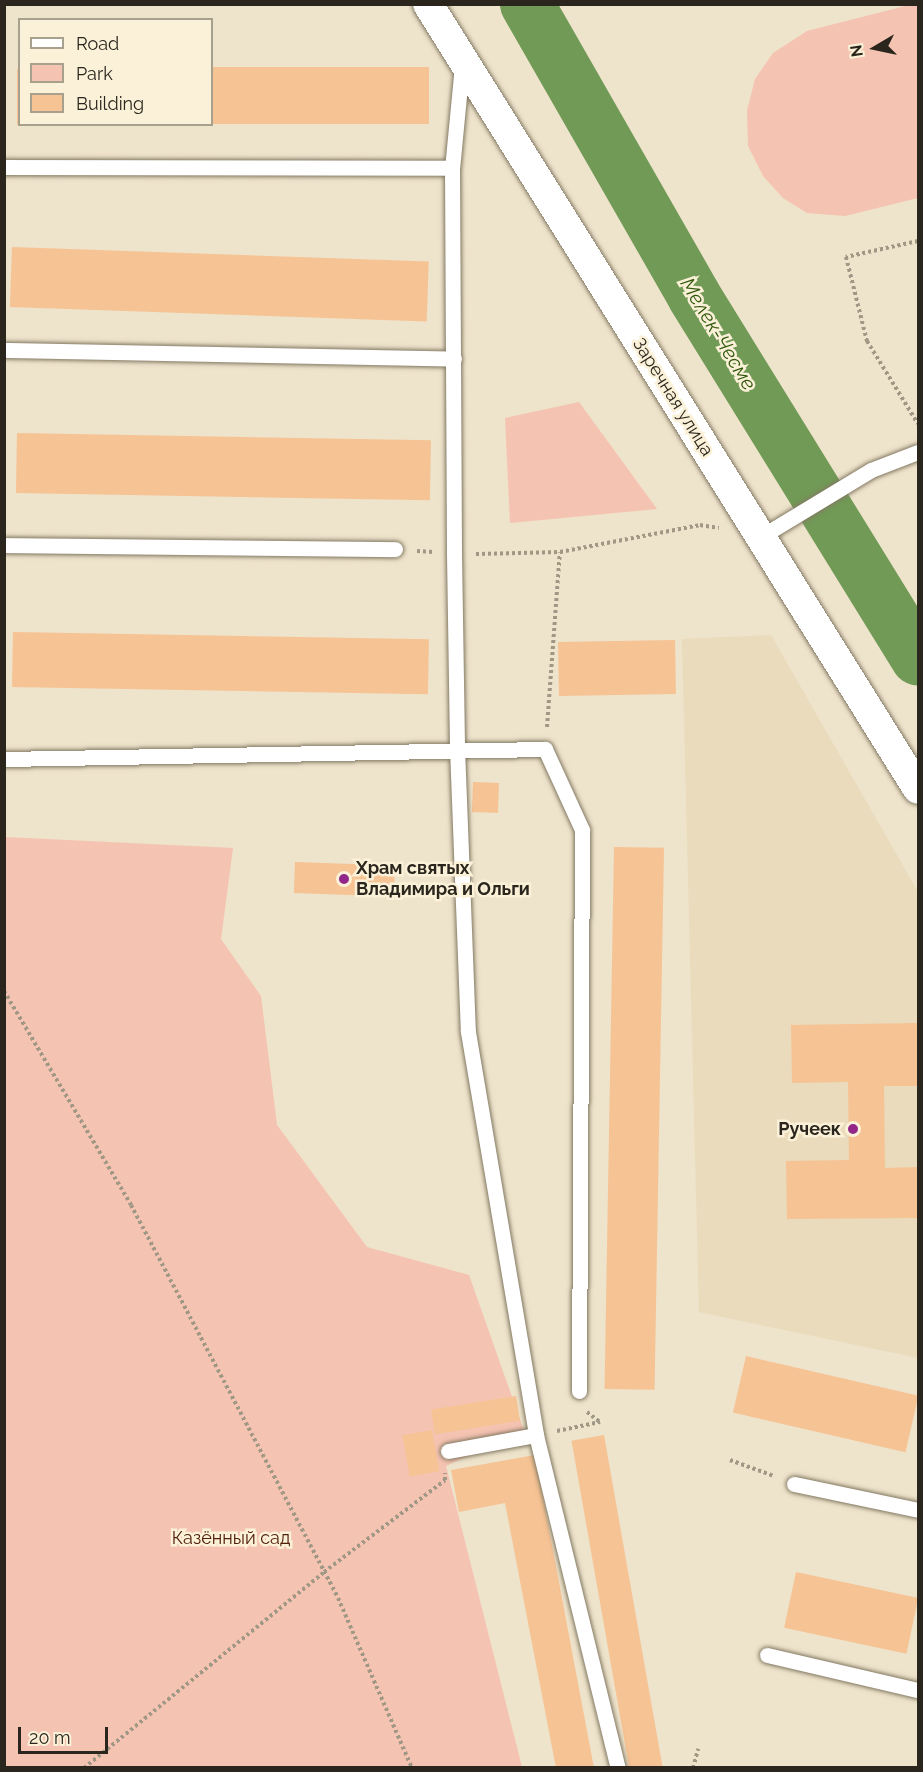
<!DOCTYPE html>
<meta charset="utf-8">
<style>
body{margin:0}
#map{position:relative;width:923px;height:1772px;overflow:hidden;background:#eee3cb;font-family:Raleway,sans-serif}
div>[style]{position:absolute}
.built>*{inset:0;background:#e9dbbb}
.green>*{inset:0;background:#f5c3b1}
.river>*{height:54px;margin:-27px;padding:0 27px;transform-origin:27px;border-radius:27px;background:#719a56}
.building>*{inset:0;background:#f6c394;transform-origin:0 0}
.path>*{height:4px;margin-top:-2px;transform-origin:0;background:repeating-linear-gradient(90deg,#a09785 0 3px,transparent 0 6px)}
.roads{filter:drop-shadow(0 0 2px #837963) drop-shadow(0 0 2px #837963)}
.service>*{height:15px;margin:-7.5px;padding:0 7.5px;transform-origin:7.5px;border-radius:7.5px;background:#fff}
.minor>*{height:30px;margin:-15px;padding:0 15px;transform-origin:15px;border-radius:15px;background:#fff}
.dots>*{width:16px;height:16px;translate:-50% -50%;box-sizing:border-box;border:3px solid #fbf1d8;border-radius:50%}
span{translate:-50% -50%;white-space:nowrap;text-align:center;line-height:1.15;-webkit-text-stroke:5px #fbf1d8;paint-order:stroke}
.street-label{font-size:18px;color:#2a261d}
.poi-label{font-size:18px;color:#2a261d;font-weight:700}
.left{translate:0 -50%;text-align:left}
.right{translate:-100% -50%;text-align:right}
.park-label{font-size:18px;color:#501e09}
.water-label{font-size:20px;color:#32580e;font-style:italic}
.frame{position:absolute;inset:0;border:6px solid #2a261d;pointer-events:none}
.legend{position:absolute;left:18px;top:18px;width:195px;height:108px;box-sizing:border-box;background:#fbf1d8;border:2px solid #a7a08d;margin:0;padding:8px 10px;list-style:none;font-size:18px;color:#2a261d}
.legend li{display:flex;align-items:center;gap:12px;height:30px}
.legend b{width:30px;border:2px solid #a7a08d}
.north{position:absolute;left:845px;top:18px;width:60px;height:60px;-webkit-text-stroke:4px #fbf1d8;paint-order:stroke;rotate:261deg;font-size:16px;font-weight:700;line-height:24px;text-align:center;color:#2a261d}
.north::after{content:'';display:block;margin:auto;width:21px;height:27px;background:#2a261d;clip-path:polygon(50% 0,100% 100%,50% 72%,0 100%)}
.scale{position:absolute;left:18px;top:1727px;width:90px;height:27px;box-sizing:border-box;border:3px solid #2a261d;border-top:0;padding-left:8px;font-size:18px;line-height:21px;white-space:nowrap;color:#2a261d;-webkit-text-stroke:4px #fbf1d8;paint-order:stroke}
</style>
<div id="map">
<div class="built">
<div style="clip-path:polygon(771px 635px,918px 892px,918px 1358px,699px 1312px,682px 639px)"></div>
</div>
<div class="green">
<div style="clip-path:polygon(909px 5px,918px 5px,918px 198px,845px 216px,807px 213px,783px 198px,763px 176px,748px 146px,747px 111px,755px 79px,773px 53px,807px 31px)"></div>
<div style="clip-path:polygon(579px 402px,657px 509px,510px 523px,505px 418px)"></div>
<div style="clip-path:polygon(5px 837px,233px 848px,221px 939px,261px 996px,277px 1125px,367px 1247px,469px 1275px,524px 1431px,446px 1466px,522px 1767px,5px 1768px)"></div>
</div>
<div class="river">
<div style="left:527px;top:4px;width:336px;rotate:60.2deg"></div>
<div style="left:694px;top:296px;width:426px;rotate:58.3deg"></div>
</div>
<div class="building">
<div style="left:429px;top:67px;width:57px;height:217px;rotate:90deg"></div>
<div style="left:17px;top:69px;width:3px;height:56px"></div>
<div style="left:12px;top:247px;width:417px;height:60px;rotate:2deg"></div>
<div style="left:17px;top:433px;width:414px;height:60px;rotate:1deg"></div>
<div style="left:13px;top:632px;width:416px;height:55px;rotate:1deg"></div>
<div style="left:675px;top:640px;width:54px;height:117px;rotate:89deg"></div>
<div style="left:473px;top:782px;width:26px;height:30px;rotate:2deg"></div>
<div style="left:614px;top:847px;width:50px;height:542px;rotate:1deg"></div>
<div style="left:295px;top:862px;width:100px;height:31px;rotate:2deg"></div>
<div style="clip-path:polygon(918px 1023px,918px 1086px,884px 1086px,885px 1168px,918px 1167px,918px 1218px,787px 1219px,786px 1161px,849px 1160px,848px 1082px,792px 1083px,791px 1025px)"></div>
<div style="left:746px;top:1356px;width:177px;height:58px;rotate:13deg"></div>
<div style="left:516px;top:1396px;width:25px;height:86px;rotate:81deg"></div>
<div style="left:432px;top:1430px;width:42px;height:30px;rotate:80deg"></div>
<div style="left:604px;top:1435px;width:339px;height:33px;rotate:80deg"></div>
<div style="clip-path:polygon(535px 1455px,594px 1768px,556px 1768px,505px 1503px,459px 1512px,451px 1470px)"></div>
<div style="left:796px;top:1572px;width:125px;height:57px;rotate:12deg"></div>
</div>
<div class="path">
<div style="left:918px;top:241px;width:74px;rotate:167.5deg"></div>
<div style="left:846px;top:257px;width:87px;rotate:76deg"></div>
<div style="left:867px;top:341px;width:97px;rotate:58.4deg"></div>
<div style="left:417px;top:551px;width:16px;rotate:4deg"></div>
<div style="left:476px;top:554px;width:84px;rotate:-1.4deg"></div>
<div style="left:547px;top:727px;width:175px;rotate:-85.8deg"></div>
<div style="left:560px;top:552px;width:143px;rotate:-10.9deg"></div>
<div style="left:700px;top:525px;width:19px;rotate:9deg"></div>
<div style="left:4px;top:991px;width:249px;rotate:59.3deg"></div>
<div style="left:131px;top:1205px;width:444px;rotate:62.2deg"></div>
<div style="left:338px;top:1598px;width:185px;rotate:66.5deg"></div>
<div style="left:587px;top:1412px;width:16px;rotate:38deg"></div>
<div style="left:557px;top:1431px;width:44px;rotate:-11.8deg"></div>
<div style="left:730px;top:1460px;width:47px;rotate:20deg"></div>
<div style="left:84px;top:1768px;width:310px;rotate:-39.2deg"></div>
<div style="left:324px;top:1572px;width:152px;rotate:-37.2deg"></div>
<div style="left:445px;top:1480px;width:7px;rotate:-90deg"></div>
<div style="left:693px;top:1768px;width:20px;rotate:-75deg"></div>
</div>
<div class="roads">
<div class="service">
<div style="left:462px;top:65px;width:103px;rotate:95.5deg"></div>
<div style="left:452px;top:168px;width:386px;rotate:89.7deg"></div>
<div style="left:454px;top:554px;width:194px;rotate:89.1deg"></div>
<div style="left:457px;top:748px;width:284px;rotate:87.8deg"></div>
<div style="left:468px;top:1032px;width:409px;rotate:80.4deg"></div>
<div style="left:536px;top:1435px;width:343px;rotate:76.2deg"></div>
<div style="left:4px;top:167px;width:448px;rotate:0.1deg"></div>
<div style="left:4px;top:350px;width:450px;rotate:1.1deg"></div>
<div style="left:762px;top:536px;width:127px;rotate:-31.2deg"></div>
<div style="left:871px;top:470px;width:50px;rotate:-21deg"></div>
<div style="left:4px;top:545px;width:391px;rotate:0.6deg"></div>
<div style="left:4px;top:759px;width:541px;rotate:-1.06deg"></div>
<div style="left:545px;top:749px;width:89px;rotate:65.4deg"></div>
<div style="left:582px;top:830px;width:561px;rotate:90.31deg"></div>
<div style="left:448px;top:1451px;width:89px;rotate:-10.3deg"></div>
<div style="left:794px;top:1484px;width:127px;rotate:11.8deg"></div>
<div style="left:767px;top:1655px;width:155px;rotate:13.1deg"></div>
</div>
<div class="minor">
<div style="left:428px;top:4px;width:925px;rotate:58.03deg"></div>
</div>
</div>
<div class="dots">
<div style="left:344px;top:879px;background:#922689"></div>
<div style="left:853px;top:1129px;background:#922689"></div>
</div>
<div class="street-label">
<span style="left:673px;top:397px;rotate:58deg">Заречная улица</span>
</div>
<div class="poi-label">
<span class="left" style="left:356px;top:879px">Храм святых<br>Владимира и Ольги</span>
<span class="right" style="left:841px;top:1129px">Ручеек</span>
</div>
<div class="park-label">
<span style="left:231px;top:1538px">Казённый сад</span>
</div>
<div class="water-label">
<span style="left:718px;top:334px;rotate:59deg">Мелек-Чесме</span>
</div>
<div class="frame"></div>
<ul class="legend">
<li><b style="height:8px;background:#fff"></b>Road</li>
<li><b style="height:16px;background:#f5c3b1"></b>Park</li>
<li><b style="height:16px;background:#f6c394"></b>Building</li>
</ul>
<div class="north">N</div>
<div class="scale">20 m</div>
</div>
